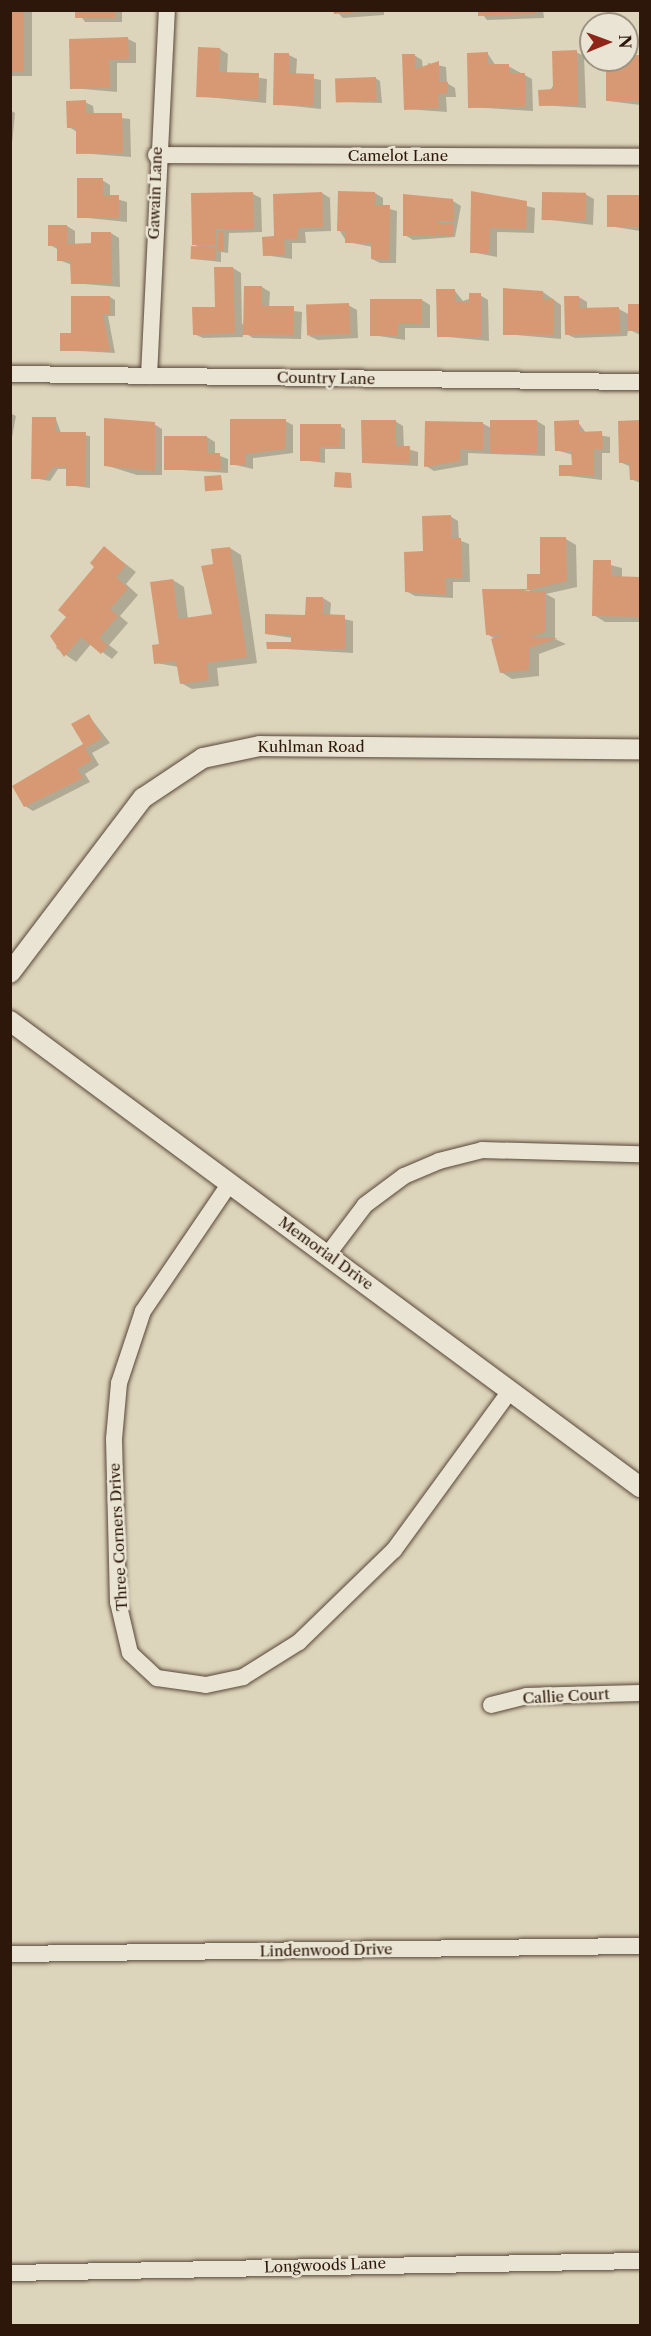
<!DOCTYPE html>
<style>
body{margin:0}
#map{position:relative;width:651px;height:2336px;overflow:hidden;background:#ddd5bb;font-family:"Libre Caslon Text",serif}
div>[style]{position:absolute}
.shadow>*{inset:0;background:#0003;transform-origin:0 0}
.building>*{inset:0;background:#d69974;transform-origin:0 0}
.roads{filter:drop-shadow(0 0 2px #594637) drop-shadow(0 0 2px #594637)}
.minor>*{height:16px;margin:-8px;padding:0 8px;transform-origin:8px;border-radius:8px;background:#e9e4d3}
.tertiary>*{height:20px;margin:-10px;padding:0 10px;transform-origin:10px;border-radius:10px;background:#e9e4d3}
span{translate:-50% -50%;white-space:nowrap;text-align:center;line-height:1.15;-webkit-text-stroke:5px #e9e4d3;paint-order:stroke}
.street-label{font-size:15px;color:#2d170b}
.frame{position:absolute;inset:0;border:12px solid #2d170b;pointer-events:none}
.north{position:absolute;left:579px;top:12px;width:60px;height:60px;box-sizing:border-box;background:#e9e4d3;border:2px solid #9e9283;border-radius:50%;rotate:89deg;font-size:16px;font-weight:700;line-height:24px;text-align:center;color:#2d170b}
.north::after{content:'';display:block;margin:auto;width:21px;height:27px;background:#8f2418;clip-path:polygon(50% 0,100% 100%,50% 72%,0 100%)}
</style>
<div id="map">
<div class="shadow">
<div style="left:10px;top:10px;width:22px;height:66px"></div>
<div style="clip-path:polygon(77px 10px,122px 10px,122px 22px,85px 22px)"></div>
<div style="clip-path:polygon(335px 10px,384px 10px,384px 15px,343px 18px)"></div>
<div style="clip-path:polygon(479px 10px,543px 10px,544px 18px,487px 20px)"></div>
<div style="clip-path:polygon(128px 39px,136px 43px,136px 63px,117px 63px,117px 92px,72px 88px)"></div>
<div style="clip-path:polygon(220px 49px,228px 54px,227px 73px,267px 79px,266px 103px,197px 96px)"></div>
<div style="clip-path:polygon(576px 52px,584px 56px,586px 108px,540px 105px)"></div>
<div style="clip-path:polygon(488px 54px,496px 66px,508px 66px,532px 79px,533px 111px,469px 107px)"></div>
<div style="clip-path:polygon(289px 55px,297px 59px,296px 75px,321px 80px,321px 109px,274px 104px)"></div>
<div style="clip-path:polygon(414px 55px,422px 60px,423px 70px,428px 70px,428px 63px,446px 67px,447px 83px,455px 88px,456px 97px,446px 97px,447px 112px,405px 109px)"></div>
<div style="clip-path:polygon(640px 57px,640px 105px,608px 101px,627px 58px)"></div>
<div style="clip-path:polygon(375px 78px,380px 81px,382px 103px,337px 102px)"></div>
<div style="clip-path:polygon(85px 102px,93px 106px,94px 115px,130px 119px,131px 157px,78px 153px,77px 132px,69px 127px)"></div>
<div style="clip-path:polygon(10px 110px,15px 113px,10px 165px)"></div>
<div style="clip-path:polygon(102px 180px,110px 185px,110px 197px,127px 202px,127px 222px,78px 217px)"></div>
<div style="clip-path:polygon(322px 193px,330px 198px,331px 231px,305px 232px,306px 243px,292px 243px,292px 259px,264px 255px)"></div>
<div style="clip-path:polygon(340px 193px,375px 193px,383px 198px,383px 207px,397px 211px,396px 263px,380px 263px,372px 259px,373px 247px,347px 242px,339px 230px)"></div>
<div style="clip-path:polygon(473px 193px,535px 208px,534px 233px,497px 232px,497px 257px,471px 252px)"></div>
<div style="clip-path:polygon(253px 194px,261px 198px,262px 232px,229px 233px,228px 253px,221px 252px,221px 262px,193px 259px,200px 248px,194px 244px)"></div>
<div style="clip-path:polygon(585px 194px,594px 199px,593px 225px,543px 219px)"></div>
<div style="clip-path:polygon(609px 196px,640px 196px,640px 231px,609px 226px)"></div>
<div style="clip-path:polygon(453px 201px,461px 206px,455px 237px,413px 240px,405px 235px)"></div>
<div style="clip-path:polygon(67px 226px,75px 231px,75px 245px,93px 245px,111px 233px,119px 238px,120px 287px,72px 283px,72px 265px,59px 260px,59px 250px,50px 245px)"></div>
<div style="clip-path:polygon(233px 268px,241px 273px,242px 325px,262px 287px,270px 292px,269px 308px,302px 312px,301px 339px,253px 338px,243px 332px,243px 337px,203px 338px,194px 334px,216px 308px)"></div>
<div style="clip-path:polygon(455px 291px,463px 301px,480px 295px,488px 300px,489px 341px,438px 336px)"></div>
<div style="clip-path:polygon(543px 292px,561px 305px,561px 339px,505px 334px)"></div>
<div style="clip-path:polygon(110px 297px,115px 300px,115px 316px,108px 316px,115px 353px,62px 350px)"></div>
<div style="clip-path:polygon(579px 297px,587px 302px,587px 310px,619px 309px,630px 315px,629px 306px,640px 305px,640px 335px,630px 330px,630px 320px,627px 336px,575px 338px,566px 334px)"></div>
<div style="clip-path:polygon(422px 300px,430px 305px,430px 328px,405px 328px,405px 340px,372px 335px)"></div>
<div style="clip-path:polygon(348px 305px,357px 310px,358px 338px,318px 340px,309px 336px)"></div>
<div style="clip-path:polygon(10px 413px,16px 416px,10px 448px)"></div>
<div style="clip-path:polygon(56px 419px,61px 433px,90px 436px,90px 488px,68px 485px,68px 469px,58px 469px,50px 481px,33px 478px)"></div>
<div style="clip-path:polygon(285px 421px,293px 425px,293px 453px,253px 458px,253px 469px,231px 464px)"></div>
<div style="clip-path:polygon(395px 421px,403px 426px,404px 448px,418px 452px,418px 466px,363px 463px)"></div>
<div style="clip-path:polygon(537px 421px,545px 426px,545px 456px,468px 453px,468px 465px,434px 471px,426px 466px,482px 423px,491px 428px)"></div>
<div style="clip-path:polygon(578px 422px,586px 433px,610px 437px,610px 453px,602px 453px,602px 480px,561px 475px,573px 466px,573px 455px,556px 450px)"></div>
<div style="clip-path:polygon(620px 422px,640px 422px,640px 483px,631px 479px,631px 467px,620px 462px)"></div>
<div style="clip-path:polygon(154px 424px,162px 429px,162px 475px,137px 475px,105px 465px)"></div>
<div style="clip-path:polygon(340px 426px,345px 429px,345px 449px,325px 449px,325px 463px,301px 460px)"></div>
<div style="clip-path:polygon(207px 437px,215px 442px,215px 454px,228px 459px,228px 473px,166px 469px)"></div>
<div style="clip-path:polygon(351px 474px,352px 488px,336px 486px)"></div>
<div style="clip-path:polygon(221px 476px,223px 490px,207px 490px)"></div>
<div style="clip-path:polygon(450px 516px,458px 521px,459px 540px,469px 544px,470px 582px,453px 582px,453px 598px,415px 596px,406px 591px)"></div>
<div style="clip-path:polygon(566px 539px,576px 545px,577px 587px,546px 594px,555px 599px,555px 639px,566px 644px,539px 654px,539px 676px,512px 679px,501px 672px,495px 639px,487px 634px,533px 592px,528px 590px)"></div>
<div style="clip-path:polygon(105px 548px,136px 572px,126px 584px,138px 595px,120px 616px,128px 623px,109px 645px,118px 652px,112px 659px,91px 644px,76px 662px,56px 648px)"></div>
<div style="clip-path:polygon(230px 548px,241px 555px,257px 663px,217px 668px,219px 686px,192px 689px,181px 683px,179px 667px,156px 663px,173px 580px,184px 587px,188px 619px,213px 615px,215px 565px)"></div>
<div style="clip-path:polygon(595px 561px,622px 568px,622px 578px,640px 578px,640px 628px,640px 622px,605px 622px,594px 615px)"></div>
<div style="clip-path:polygon(323px 598px,331px 603px,330px 616px,353px 621px,353px 653px,268px 648px,293px 643px,293px 638px,266px 634px,307px 616px)"></div>
<div style="clip-path:polygon(89px 716px,110px 743px,92px 753px,99px 765px,85px 774px,90px 782px,33px 811px,25px 806px,85px 745px)"></div>
</div>
<div class="building">
<div style="left:10px;top:10px;width:14px;height:62px"></div>
<div style="left:75px;top:10px;width:40px;height:8px"></div>
<div style="clip-path:polygon(333px 10px,360px 10px,360px 12px,334px 14px)"></div>
<div style="clip-path:polygon(478px 10px,536px 10px,536px 14px,478px 16px)"></div>
<div style="clip-path:polygon(128px 37px,129px 59px,109px 60px,110px 88px,70px 89px,69px 39px)"></div>
<div style="clip-path:polygon(198px 47px,220px 48px,219px 72px,259px 73px,258px 99px,196px 97px)"></div>
<div style="clip-path:polygon(577px 50px,578px 105px,539px 106px,538px 90px,553px 89px,552px 51px)"></div>
<div style="clip-path:polygon(488px 52px,488px 64px,509px 64px,509px 73px,525px 73px,525px 107px,468px 108px,467px 53px)"></div>
<div style="clip-path:polygon(274px 53px,289px 53px,289px 73px,314px 74px,313px 106px,273px 105px)"></div>
<div style="clip-path:polygon(402px 54px,415px 54px,415px 69px,439px 61px,439px 82px,448px 82px,448px 93px,438px 94px,439px 108px,404px 110px)"></div>
<div style="left:640px;top:55px;width:46px;height:34px;rotate:90deg"></div>
<div style="left:376px;top:77px;width:24px;height:41px;rotate:88deg"></div>
<div style="clip-path:polygon(86px 100px,86px 113px,122px 113px,123px 153px,76px 154px,76px 128px,67px 128px,66px 101px)"></div>
<div style="clip-path:polygon(77px 178px,103px 178px,103px 195px,119px 195px,119px 218px,77px 218px)"></div>
<div style="clip-path:polygon(338px 191px,375px 192px,375px 205px,390px 205px,389px 260px,371px 259px,371px 243px,345px 243px,345px 231px,337px 231px)"></div>
<div style="clip-path:polygon(471px 191px,527px 201px,526px 229px,490px 228px,489px 253px,470px 253px)"></div>
<div style="clip-path:polygon(253px 192px,254px 229px,216px 229px,216px 245px,192px 245px,191px 193px)"></div>
<div style="clip-path:polygon(322px 192px,323px 227px,298px 228px,298px 239px,284px 239px,285px 255px,263px 256px,262px 237px,274px 236px,273px 194px)"></div>
<div style="left:542px;top:192px;width:44px;height:28px;rotate:1deg"></div>
<div style="clip-path:polygon(403px 194px,453px 199px,454px 221px,437px 221px,437px 236px,403px 236px)"></div>
<div style="left:607px;top:195px;width:33px;height:32px"></div>
<div style="left:438px;top:223px;width:15px;height:13px"></div>
<div style="clip-path:polygon(48px 225px,67px 225px,67px 244px,91px 243px,91px 232px,111px 232px,112px 284px,71px 284px,70px 261px,57px 261px,57px 246px,48px 246px)"></div>
<div style="clip-path:polygon(218px 231px,224px 231px,224px 251px,217px 250px)"></div>
<div style="left:191px;top:246px;width:25px;height:13px;rotate:2deg"></div>
<div style="clip-path:polygon(214px 267px,233px 267px,235px 333px,193px 335px,192px 307px,215px 307px)"></div>
<div style="clip-path:polygon(244px 286px,262px 286px,262px 306px,294px 306px,294px 335px,243px 335px)"></div>
<div style="clip-path:polygon(503px 288px,543px 291px,543px 299px,554px 299px,554px 335px,503px 335px)"></div>
<div style="clip-path:polygon(436px 289px,455px 289px,456px 302px,469px 302px,469px 293px,481px 293px,481px 337px,437px 337px)"></div>
<div style="clip-path:polygon(71px 296px,110px 296px,110px 314px,103px 314px,110px 351px,60px 351px,60px 333px,71px 333px)"></div>
<div style="clip-path:polygon(564px 296px,579px 296px,579px 308px,619px 307px,620px 333px,565px 335px)"></div>
<div style="clip-path:polygon(370px 299px,422px 299px,422px 324px,398px 324px,398px 336px,370px 336px)"></div>
<div style="left:349px;top:303px;width:31px;height:43px;rotate:88deg"></div>
<div style="left:628px;top:304px;width:12px;height:27px"></div>
<div style="clip-path:polygon(32px 417px,56px 417px,56px 432px,86px 432px,85px 486px,66px 486px,66px 467px,53px 467px,45px 479px,31px 479px)"></div>
<div style="clip-path:polygon(104px 418px,155px 422px,155px 471px,104px 466px)"></div>
<div style="clip-path:polygon(230px 419px,286px 419px,285px 449px,245px 454px,245px 465px,230px 465px)"></div>
<div style="clip-path:polygon(361px 420px,396px 420px,396px 446px,410px 446px,410px 463px,362px 463px)"></div>
<div style="left:537px;top:420px;width:33px;height:47px;rotate:90deg"></div>
<div style="clip-path:polygon(579px 420px,579px 432px,602px 431px,603px 449px,594px 449px,594px 476px,559px 476px,559px 465px,572px 465px,571px 451px,555px 451px,554px 421px)"></div>
<div style="clip-path:polygon(640px 420px,640px 480px,630px 480px,629px 463px,619px 463px,618px 421px)"></div>
<div style="clip-path:polygon(425px 421px,483px 422px,483px 450px,460px 449px,460px 461px,424px 467px)"></div>
<div style="clip-path:polygon(300px 424px,341px 424px,340px 447px,320px 447px,320px 461px,300px 461px)"></div>
<div style="clip-path:polygon(164px 436px,207px 436px,208px 453px,220px 453px,221px 470px,164px 470px)"></div>
<div style="left:335px;top:472px;width:16px;height:15px;rotate:4deg"></div>
<div style="left:221px;top:475px;width:15px;height:17px;rotate:86deg"></div>
<div style="clip-path:polygon(451px 515px,451px 538px,461px 538px,462px 578px,445px 578px,446px 595px,405px 592px,404px 552px,423px 551px,422px 516px)"></div>
<div style="clip-path:polygon(540px 537px,566px 537px,567px 581px,524px 591px,545px 591px,545px 632px,529px 638px,558px 638px,529px 648px,529px 670px,500px 673px,491px 639px,502px 635px,486px 635px,482px 589px,527px 589px,527px 574px,540px 574px)"></div>
<div style="clip-path:polygon(104px 546px,126px 565px,116px 577px,128px 588px,110px 609px,118px 616px,99px 638px,108px 646px,101px 654px,81px 637px,64px 657px,50px 636px,66px 617px,58px 610px,94px 567px,90px 563px)"></div>
<div style="clip-path:polygon(230px 547px,247px 657px,207px 663px,209px 680px,180px 684px,176px 661px,154px 664px,152px 645px,159px 644px,150px 582px,173px 579px,178px 619px,212px 614px,201px 566px,213px 564px,211px 549px)"></div>
<div style="clip-path:polygon(593px 560px,611px 560px,611px 576px,640px 577px,640px 628px,638px 617px,592px 616px)"></div>
<div style="clip-path:polygon(306px 597px,323px 597px,323px 614px,345px 615px,345px 649px,267px 649px,266px 642px,291px 642px,291px 635px,265px 634px,265px 614px,305px 615px)"></div>
<div style="clip-path:polygon(89px 714px,102px 738px,85px 748px,92px 760px,77px 769px,83px 778px,24px 807px,12px 786px,83px 744px,71px 724px)"></div>
</div>
<div class="roads">
<div class="minor">
<div style="left:156px;top:155px;width:484px;rotate:0.2deg"></div>
<div style="left:10px;top:374px;width:630px;rotate:0.73deg"></div>
<div style="left:149px;top:376px;width:366px;rotate:-87.2deg"></div>
<div style="left:230px;top:1183px;width:155px;rotate:124.2deg"></div>
<div style="left:143px;top:1311px;width:76px;rotate:108.4deg"></div>
<div style="left:119px;top:1383px;width:56px;rotate:95.1deg"></div>
<div style="left:114px;top:1439px;width:163px;rotate:88.6deg"></div>
<div style="left:118px;top:1602px;width:52px;rotate:76.8deg"></div>
<div style="left:130px;top:1653px;width:37px;rotate:43deg"></div>
<div style="left:157px;top:1678px;width:49px;rotate:8.1deg"></div>
<div style="left:206px;top:1685px;width:38px;rotate:-12deg"></div>
<div style="left:243px;top:1677px;width:66px;rotate:-32deg"></div>
<div style="left:299px;top:1642px;width:132px;rotate:-44.1deg"></div>
<div style="left:394px;top:1550px;width:197px;rotate:-53.9deg"></div>
<div style="left:328px;top:1254px;width:61px;rotate:-52.9deg"></div>
<div style="left:365px;top:1205px;width:49px;rotate:-36.6deg"></div>
<div style="left:404px;top:1176px;width:38px;rotate:-23deg"></div>
<div style="left:439px;top:1161px;width:44px;rotate:-14.3deg"></div>
<div style="left:482px;top:1150px;width:158px;rotate:1.5deg"></div>
<div style="left:491px;top:1705px;width:36px;rotate:-14deg"></div>
<div style="left:526px;top:1696px;width:114px;rotate:-1.5deg"></div>
<div style="left:10px;top:1954px;width:630px;rotate:-0.73deg"></div>
<div style="left:10px;top:2273px;width:630px;rotate:-1.09deg"></div>
</div>
<div class="tertiary">
<div style="left:10px;top:973px;width:220px;rotate:-52.8deg"></div>
<div style="left:143px;top:798px;width:72px;rotate:-33.7deg"></div>
<div style="left:203px;top:758px;width:58px;rotate:-11.9deg"></div>
<div style="left:260px;top:746px;width:380px;rotate:0.5deg"></div>
<div style="left:10px;top:1021px;width:784px;rotate:36.49deg"></div>
</div>
</div>
<div class="street-label">
<span style="left:398px;top:156px">Camelot Lane</span>
<span style="left:155px;top:193px;rotate:-88deg">Gawain Lane</span>
<span style="left:326px;top:378px;rotate:1deg">Country Lane</span>
<span style="left:311px;top:747px">Kuhlman Road</span>
<span style="left:326px;top:1253px;rotate:36deg">Memorial Drive</span>
<span style="left:118px;top:1537px;rotate:-93deg">Three Corners Drive</span>
<span style="left:566px;top:1696px;rotate:-3deg">Callie Court</span>
<span style="left:326px;top:1950px;rotate:-1deg">Lindenwood Drive</span>
<span style="left:325px;top:2265px;rotate:-2deg">Longwoods Lane</span>
</div>
<div class="frame"></div>
<div class="north">N</div>
</div>
